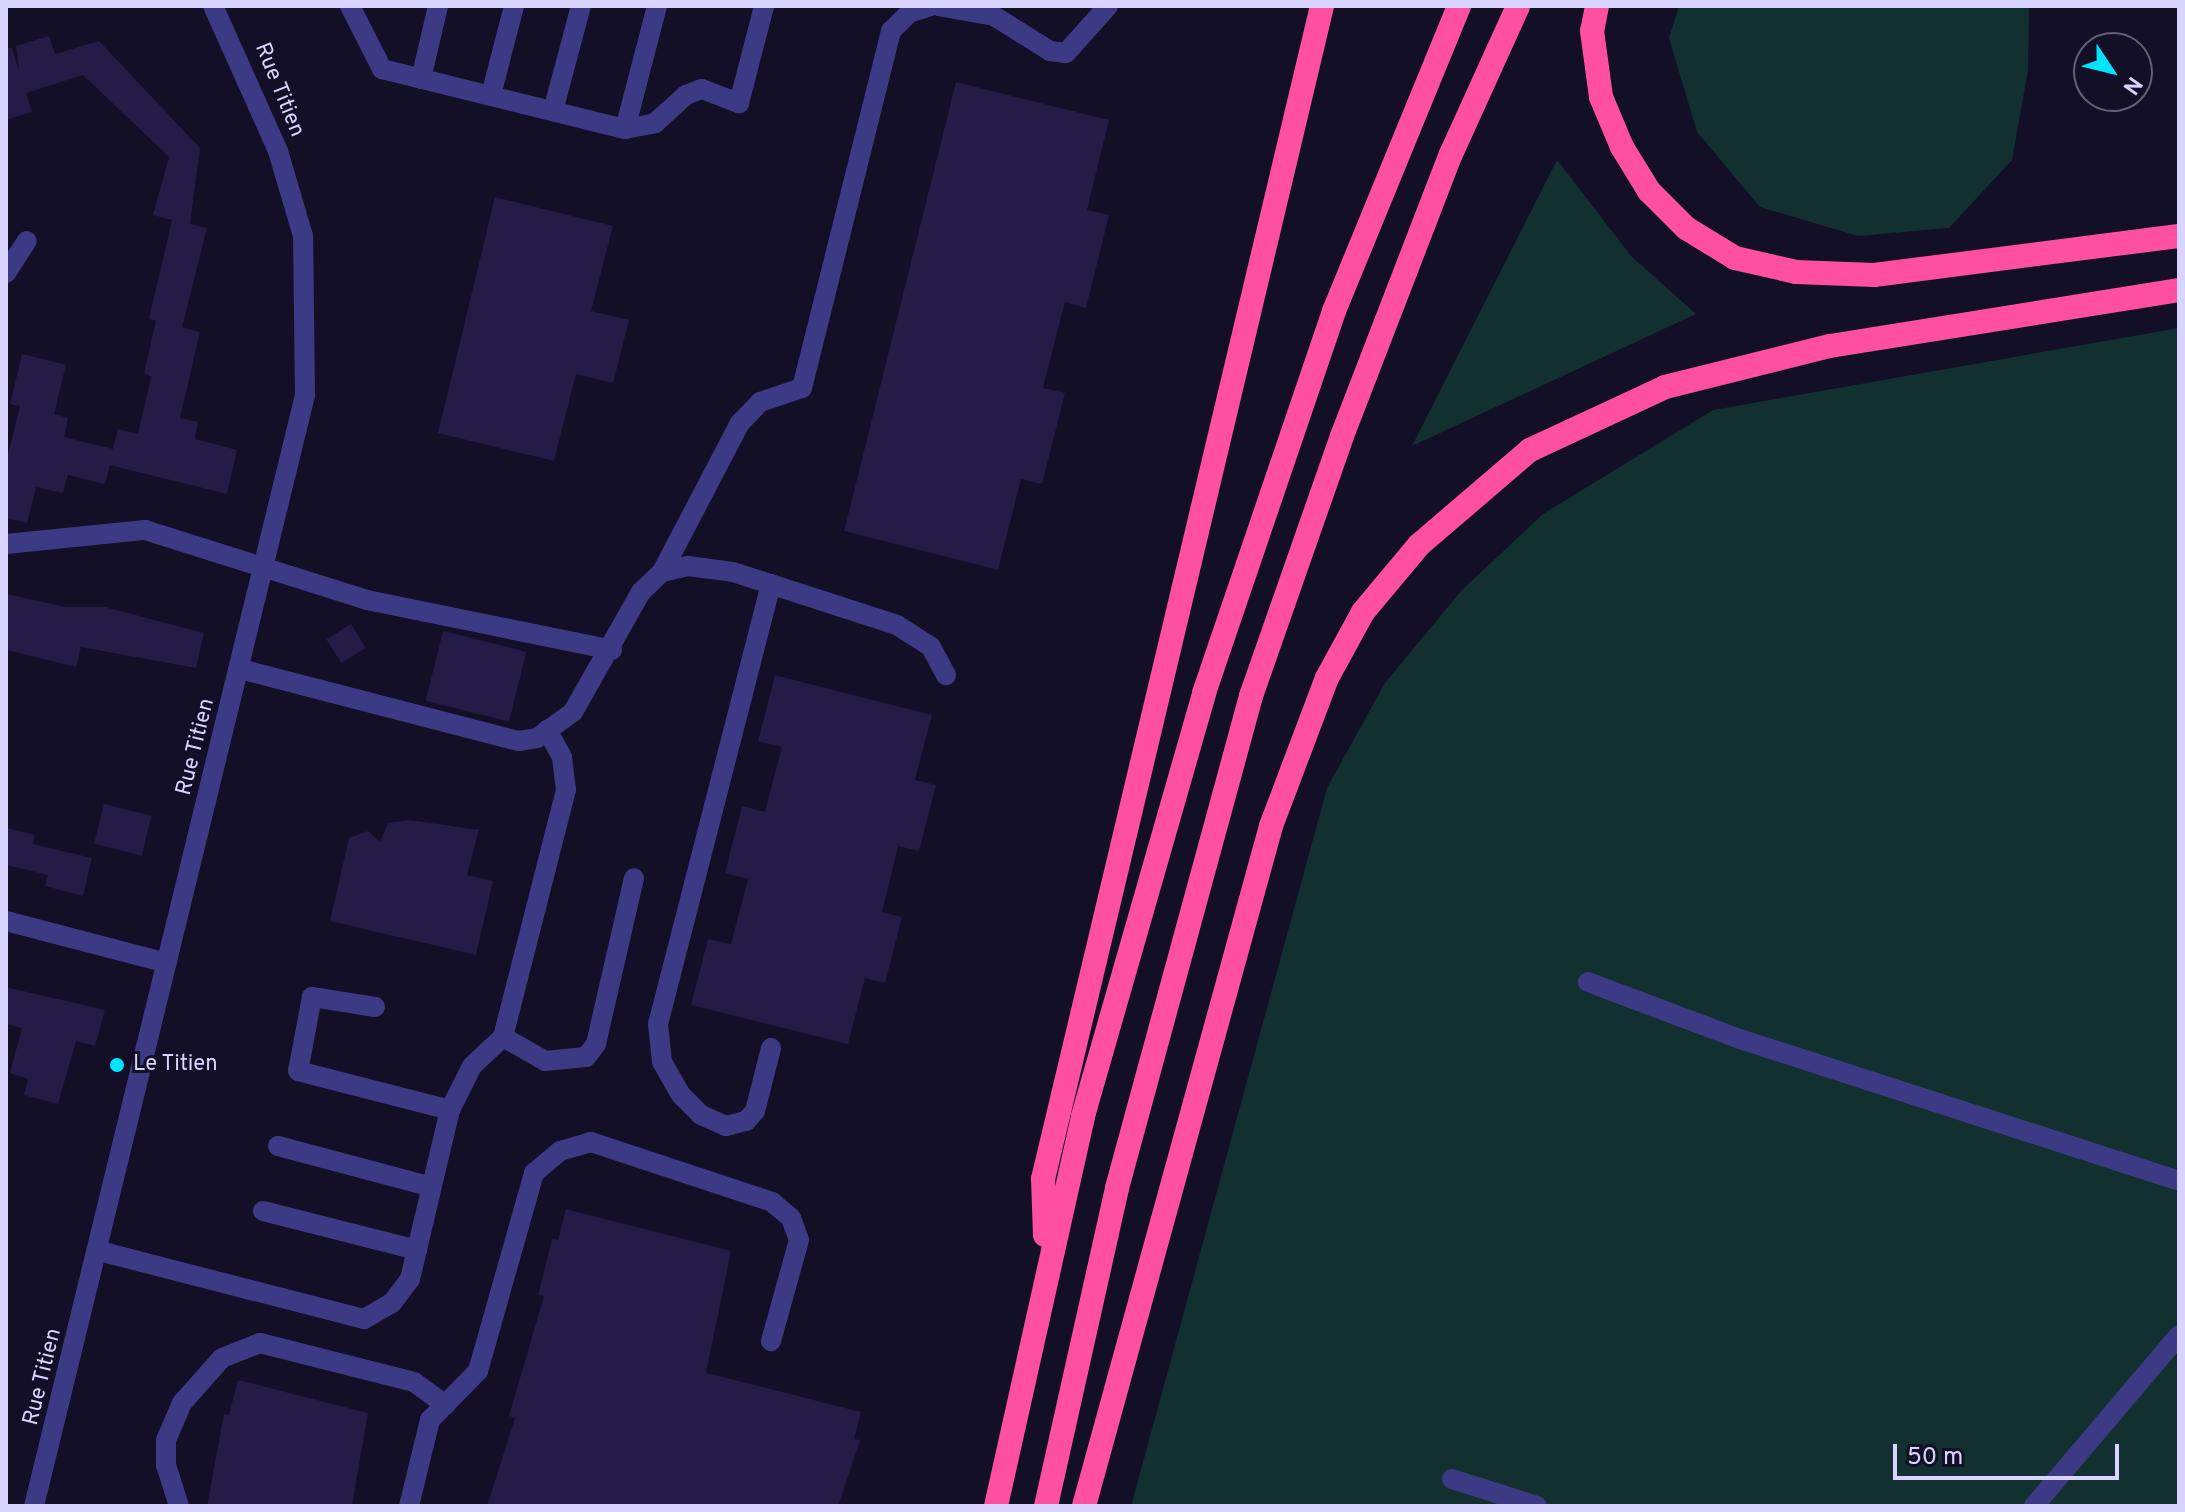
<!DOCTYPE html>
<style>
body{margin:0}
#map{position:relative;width:2185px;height:1512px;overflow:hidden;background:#130f26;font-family:Overpass,sans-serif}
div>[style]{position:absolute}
.green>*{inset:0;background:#12302f}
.building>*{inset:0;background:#241b47;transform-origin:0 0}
.minor>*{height:20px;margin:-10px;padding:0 10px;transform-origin:10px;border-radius:10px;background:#3d3a85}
.highway>*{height:24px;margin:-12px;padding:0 12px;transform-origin:12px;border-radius:12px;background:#ff4fa3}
.dots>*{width:22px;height:22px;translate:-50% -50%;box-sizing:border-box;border:4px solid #130f26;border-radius:50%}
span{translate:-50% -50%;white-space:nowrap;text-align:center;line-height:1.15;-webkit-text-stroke:6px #130f26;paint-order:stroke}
.street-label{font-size:22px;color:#d9d4ff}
.poi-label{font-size:22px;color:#d9d4ff}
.left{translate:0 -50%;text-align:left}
.frame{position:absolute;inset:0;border:8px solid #d9d4ff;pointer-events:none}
.north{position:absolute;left:2073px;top:32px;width:80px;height:80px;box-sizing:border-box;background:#130f26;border:2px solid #625e7d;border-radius:50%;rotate:125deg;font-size:22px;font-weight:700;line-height:32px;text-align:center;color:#d9d4ff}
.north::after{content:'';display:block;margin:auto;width:28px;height:36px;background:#00e5ff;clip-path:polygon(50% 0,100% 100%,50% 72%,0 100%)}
.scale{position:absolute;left:1893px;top:1444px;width:226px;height:36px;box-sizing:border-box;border:4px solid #d9d4ff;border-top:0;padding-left:10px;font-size:24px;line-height:28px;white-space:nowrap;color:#d9d4ff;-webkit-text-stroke:6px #130f26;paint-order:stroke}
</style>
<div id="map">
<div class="green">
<div style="clip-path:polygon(1679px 6px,2029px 6px,2028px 70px,2012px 160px,1949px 228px,1858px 236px,1760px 207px,1697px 132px,1669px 38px)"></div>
<div style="clip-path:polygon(1557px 160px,1632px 257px,1696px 314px,1412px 446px)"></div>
<div style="clip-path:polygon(2179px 328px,2179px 1506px,1131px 1506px,1327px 788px,1385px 683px,1461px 591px,1543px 514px,1713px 410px)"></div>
</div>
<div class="building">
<div style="clip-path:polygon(49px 36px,55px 54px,99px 41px,200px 148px,190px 224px,207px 228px,182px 327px,200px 332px,180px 418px,198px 422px,195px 439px,237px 450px,227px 494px,110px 465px,105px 484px,68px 475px,63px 493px,36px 487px,27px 523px,6px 518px,6px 462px,20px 406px,10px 404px,22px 354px,66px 365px,54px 414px,68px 418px,64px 437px,113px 449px,118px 429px,138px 434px,151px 377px,144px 373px,156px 321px,149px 319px,172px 220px,153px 215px,169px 157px,83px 75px,26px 93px,32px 112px,6px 120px,6px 48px,12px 48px,19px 71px,16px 46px)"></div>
<div style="clip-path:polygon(956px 82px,1109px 120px,1087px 210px,1109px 215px,1086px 308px,1065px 302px,1043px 388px,1065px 393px,1042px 484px,1021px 479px,998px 570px,844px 531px)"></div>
<div style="clip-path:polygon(495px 197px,613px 226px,591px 311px,629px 320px,613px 383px,576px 374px,554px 461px,438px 433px)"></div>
<div style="clip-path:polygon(6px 594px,66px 607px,105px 607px,204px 633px,196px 668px,81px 647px,76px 667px,6px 650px)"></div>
<div style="left:351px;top:624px;width:28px;height:29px;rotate:58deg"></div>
<div style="left:443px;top:631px;width:86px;height:72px;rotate:14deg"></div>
<div style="clip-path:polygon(775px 675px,932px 715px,915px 780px,936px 785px,919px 851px,898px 846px,882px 912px,902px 917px,885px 983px,865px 978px,848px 1044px,691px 1005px,708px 939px,731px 944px,748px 879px,725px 873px,742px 806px,765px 812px,782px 747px,758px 741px)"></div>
<div style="left:104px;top:804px;width:49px;height:41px;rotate:14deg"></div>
<div style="clip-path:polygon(410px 820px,479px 830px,467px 875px,493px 881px,476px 955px,330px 921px,349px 838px,368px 831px,380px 842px,388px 823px)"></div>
<div style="clip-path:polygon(6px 828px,35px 835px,33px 844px,92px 858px,83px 896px,45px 886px,48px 875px,6px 865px)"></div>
<div style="clip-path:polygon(6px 987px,105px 1010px,95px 1046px,76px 1041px,58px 1104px,24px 1095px,28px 1079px,10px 1073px,22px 1028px,6px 1024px)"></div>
<div style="clip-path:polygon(566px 1209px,731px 1251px,706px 1373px,861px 1412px,854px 1439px,860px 1440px,838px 1506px,487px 1506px,515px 1418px,509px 1416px,544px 1296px,538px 1295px,552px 1239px,558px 1240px)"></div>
<div style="clip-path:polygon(238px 1380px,368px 1413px,352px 1506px,207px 1506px,224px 1414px,229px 1415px)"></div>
</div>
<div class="minor">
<div style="left:350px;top:6px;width:71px;rotate:63.1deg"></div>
<div style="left:382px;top:69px;width:250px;rotate:13.9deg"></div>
<div style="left:625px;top:129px;width:31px;rotate:-11deg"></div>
<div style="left:655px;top:123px;width:42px;rotate:-42.1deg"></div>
<div style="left:686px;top:95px;width:17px;rotate:-21deg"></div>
<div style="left:702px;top:89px;width:40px;rotate:21deg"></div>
<div style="left:739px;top:103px;width:100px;rotate:-75.5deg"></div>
<div style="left:938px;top:6px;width:57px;rotate:10.1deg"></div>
<div style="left:994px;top:16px;width:66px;rotate:32deg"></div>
<div style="left:1050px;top:51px;width:16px;rotate:7deg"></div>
<div style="left:1066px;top:53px;width:63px;rotate:-48.2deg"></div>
<div style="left:421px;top:79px;width:75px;rotate:-76.9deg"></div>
<div style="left:491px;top:95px;width:92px;rotate:-75.5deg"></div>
<div style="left:553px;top:111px;width:109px;rotate:-75.1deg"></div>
<div style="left:625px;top:129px;width:127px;rotate:-75.4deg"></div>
<div style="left:6px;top:273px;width:38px;rotate:-57deg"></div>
<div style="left:6px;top:544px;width:140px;rotate:-5.8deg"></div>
<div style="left:145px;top:530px;width:233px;rotate:17.5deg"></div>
<div style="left:367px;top:600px;width:250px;rotate:11.5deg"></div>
<div style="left:662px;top:572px;width:168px;rotate:-62.4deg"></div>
<div style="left:740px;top:423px;width:29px;rotate:-46deg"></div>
<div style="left:760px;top:402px;width:44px;rotate:-18.4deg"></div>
<div style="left:802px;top:388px;width:368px;rotate:-76deg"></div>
<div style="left:891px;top:31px;width:25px;rotate:-45deg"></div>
<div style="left:909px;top:13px;width:22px;rotate:-18deg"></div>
<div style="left:771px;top:584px;width:454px;rotate:104.4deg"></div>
<div style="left:658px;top:1024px;width:38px;rotate:84deg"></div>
<div style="left:662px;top:1062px;width:38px;rotate:60deg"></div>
<div style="left:681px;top:1095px;width:28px;rotate:45deg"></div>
<div style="left:701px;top:1115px;width:27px;rotate:24deg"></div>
<div style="left:726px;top:1126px;width:21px;rotate:-14deg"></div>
<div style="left:746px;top:1121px;width:13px;rotate:-48deg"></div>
<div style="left:755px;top:1111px;width:65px;rotate:-75.7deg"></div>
<div style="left:240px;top:669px;width:288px;rotate:14.5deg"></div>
<div style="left:519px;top:741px;width:18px;rotate:-9deg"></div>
<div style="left:537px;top:738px;width:44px;rotate:-35.8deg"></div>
<div style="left:573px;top:712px;width:138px;rotate:-60.5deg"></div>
<div style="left:641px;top:592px;width:29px;rotate:-44deg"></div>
<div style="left:662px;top:572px;width:27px;rotate:-13deg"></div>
<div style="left:688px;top:566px;width:45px;rotate:7.6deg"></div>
<div style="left:733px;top:572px;width:172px;rotate:17.9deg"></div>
<div style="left:897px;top:625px;width:40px;rotate:32.9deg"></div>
<div style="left:931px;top:647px;width:32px;rotate:62deg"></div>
<div style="left:6px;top:921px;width:166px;rotate:14.6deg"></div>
<div style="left:1588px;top:982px;width:162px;rotate:20.6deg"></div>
<div style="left:1740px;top:1039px;width:461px;rotate:17.9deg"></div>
<div style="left:375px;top:1007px;width:64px;rotate:-171deg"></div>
<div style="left:312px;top:997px;width:75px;rotate:100.7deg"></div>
<div style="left:298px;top:1071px;width:157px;rotate:14.4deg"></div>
<div style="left:503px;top:1037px;width:48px;rotate:29.7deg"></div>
<div style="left:545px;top:1061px;width:41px;rotate:-5.6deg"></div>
<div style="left:586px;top:1057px;width:16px;rotate:-52deg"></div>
<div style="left:596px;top:1044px;width:170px;rotate:-77.1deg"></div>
<div style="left:278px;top:1146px;width:159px;rotate:14.9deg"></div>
<div style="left:263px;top:1211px;width:159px;rotate:14.2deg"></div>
<div style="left:99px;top:1251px;width:274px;rotate:14.4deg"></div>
<div style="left:364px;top:1319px;width:32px;rotate:-30deg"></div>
<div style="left:392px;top:1303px;width:30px;rotate:-53deg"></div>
<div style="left:410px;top:1279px;width:174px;rotate:-76.7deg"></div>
<div style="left:450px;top:1110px;width:49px;rotate:-63.4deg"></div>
<div style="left:472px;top:1066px;width:42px;rotate:-43.1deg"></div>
<div style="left:503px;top:1037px;width:255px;rotate:-75.7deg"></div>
<div style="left:566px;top:790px;width:33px;rotate:-97deg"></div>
<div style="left:562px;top:757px;width:31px;rotate:-119deg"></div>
<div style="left:1452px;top:1479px;width:89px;rotate:17.6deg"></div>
<div style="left:34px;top:1506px;width:1144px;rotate:-76.29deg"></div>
<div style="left:305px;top:395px;width:159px;rotate:-90.7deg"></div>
<div style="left:303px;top:236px;width:89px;rotate:-106.4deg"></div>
<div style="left:278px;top:151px;width:159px;rotate:-114.1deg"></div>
<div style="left:179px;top:1506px;width:43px;rotate:-107.6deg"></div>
<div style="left:166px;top:1465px;width:25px;rotate:-90deg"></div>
<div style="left:166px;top:1440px;width:40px;rotate:-66.6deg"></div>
<div style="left:182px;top:1403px;width:60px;rotate:-48.4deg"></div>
<div style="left:222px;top:1358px;width:41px;rotate:-21.5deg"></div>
<div style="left:260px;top:1343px;width:159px;rotate:14.2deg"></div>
<div style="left:414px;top:1382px;width:39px;rotate:36deg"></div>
<div style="left:409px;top:1506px;width:89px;rotate:-76.3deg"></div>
<div style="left:430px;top:1420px;width:69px;rotate:-45.6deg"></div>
<div style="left:478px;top:1371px;width:206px;rotate:-74.2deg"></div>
<div style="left:534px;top:1173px;width:34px;rotate:-40deg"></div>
<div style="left:560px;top:1151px;width:32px;rotate:-16deg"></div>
<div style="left:591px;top:1142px;width:191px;rotate:18.3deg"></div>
<div style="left:772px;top:1202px;width:25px;rotate:40deg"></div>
<div style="left:791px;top:1218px;width:23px;rotate:70deg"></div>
<div style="left:799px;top:1240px;width:105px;rotate:105.5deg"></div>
<div style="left:2034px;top:1506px;width:224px;rotate:-49.7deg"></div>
</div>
<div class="highway">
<div style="left:1597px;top:6px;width:25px;rotate:101deg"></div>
<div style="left:1592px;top:31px;width:67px;rotate:82.2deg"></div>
<div style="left:1601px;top:97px;width:54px;rotate:67.2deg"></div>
<div style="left:1622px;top:147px;width:52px;rotate:58.5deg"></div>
<div style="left:1649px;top:191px;width:52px;rotate:45deg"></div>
<div style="left:1686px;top:228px;width:57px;rotate:31.5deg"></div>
<div style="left:1735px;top:258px;width:63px;rotate:12.9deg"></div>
<div style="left:1796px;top:272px;width:78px;rotate:2.2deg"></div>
<div style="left:1874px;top:275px;width:307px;rotate:-7.3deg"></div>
<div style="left:1045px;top:1235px;width:56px;rotate:-92deg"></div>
<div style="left:1043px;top:1179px;width:1206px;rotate:-76.62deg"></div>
<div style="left:996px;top:1506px;width:400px;rotate:-77.4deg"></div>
<div style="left:1083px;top:1116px;width:440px;rotate:-74deg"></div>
<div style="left:1204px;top:693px;width:404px;rotate:-71.2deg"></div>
<div style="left:1334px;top:311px;width:330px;rotate:-67.7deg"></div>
<div style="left:1046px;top:1506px;width:326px;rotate:-77.4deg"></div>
<div style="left:1117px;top:1188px;width:510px;rotate:-74.76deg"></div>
<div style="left:1251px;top:696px;width:275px;rotate:-70.7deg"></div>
<div style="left:1342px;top:436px;width:302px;rotate:-68.9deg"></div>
<div style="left:1451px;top:154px;width:162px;rotate:-65.6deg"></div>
<div style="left:1084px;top:1506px;width:705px;rotate:-74.62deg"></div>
<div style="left:1271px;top:826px;width:158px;rotate:-69.3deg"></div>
<div style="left:1327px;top:678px;width:75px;rotate:-61.4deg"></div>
<div style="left:1363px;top:612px;width:87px;rotate:-50.1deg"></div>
<div style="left:1419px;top:545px;width:146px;rotate:-40.6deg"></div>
<div style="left:1530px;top:450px;width:149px;rotate:-25deg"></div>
<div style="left:1665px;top:387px;width:170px;rotate:-14deg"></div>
<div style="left:1830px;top:346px;width:353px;rotate:-9.1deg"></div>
</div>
<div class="dots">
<div style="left:117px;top:1065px;background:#00e5ff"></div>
</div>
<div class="street-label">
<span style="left:279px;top:90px;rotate:68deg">Rue Titien</span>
<span style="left:196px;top:747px;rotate:-76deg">Rue Titien</span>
<span style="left:43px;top:1377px;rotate:-76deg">Rue Titien</span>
</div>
<div class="poi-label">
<span class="left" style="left:133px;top:1065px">Le Titien</span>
</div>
<div class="frame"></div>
<div class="north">N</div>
<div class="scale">50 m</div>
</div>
